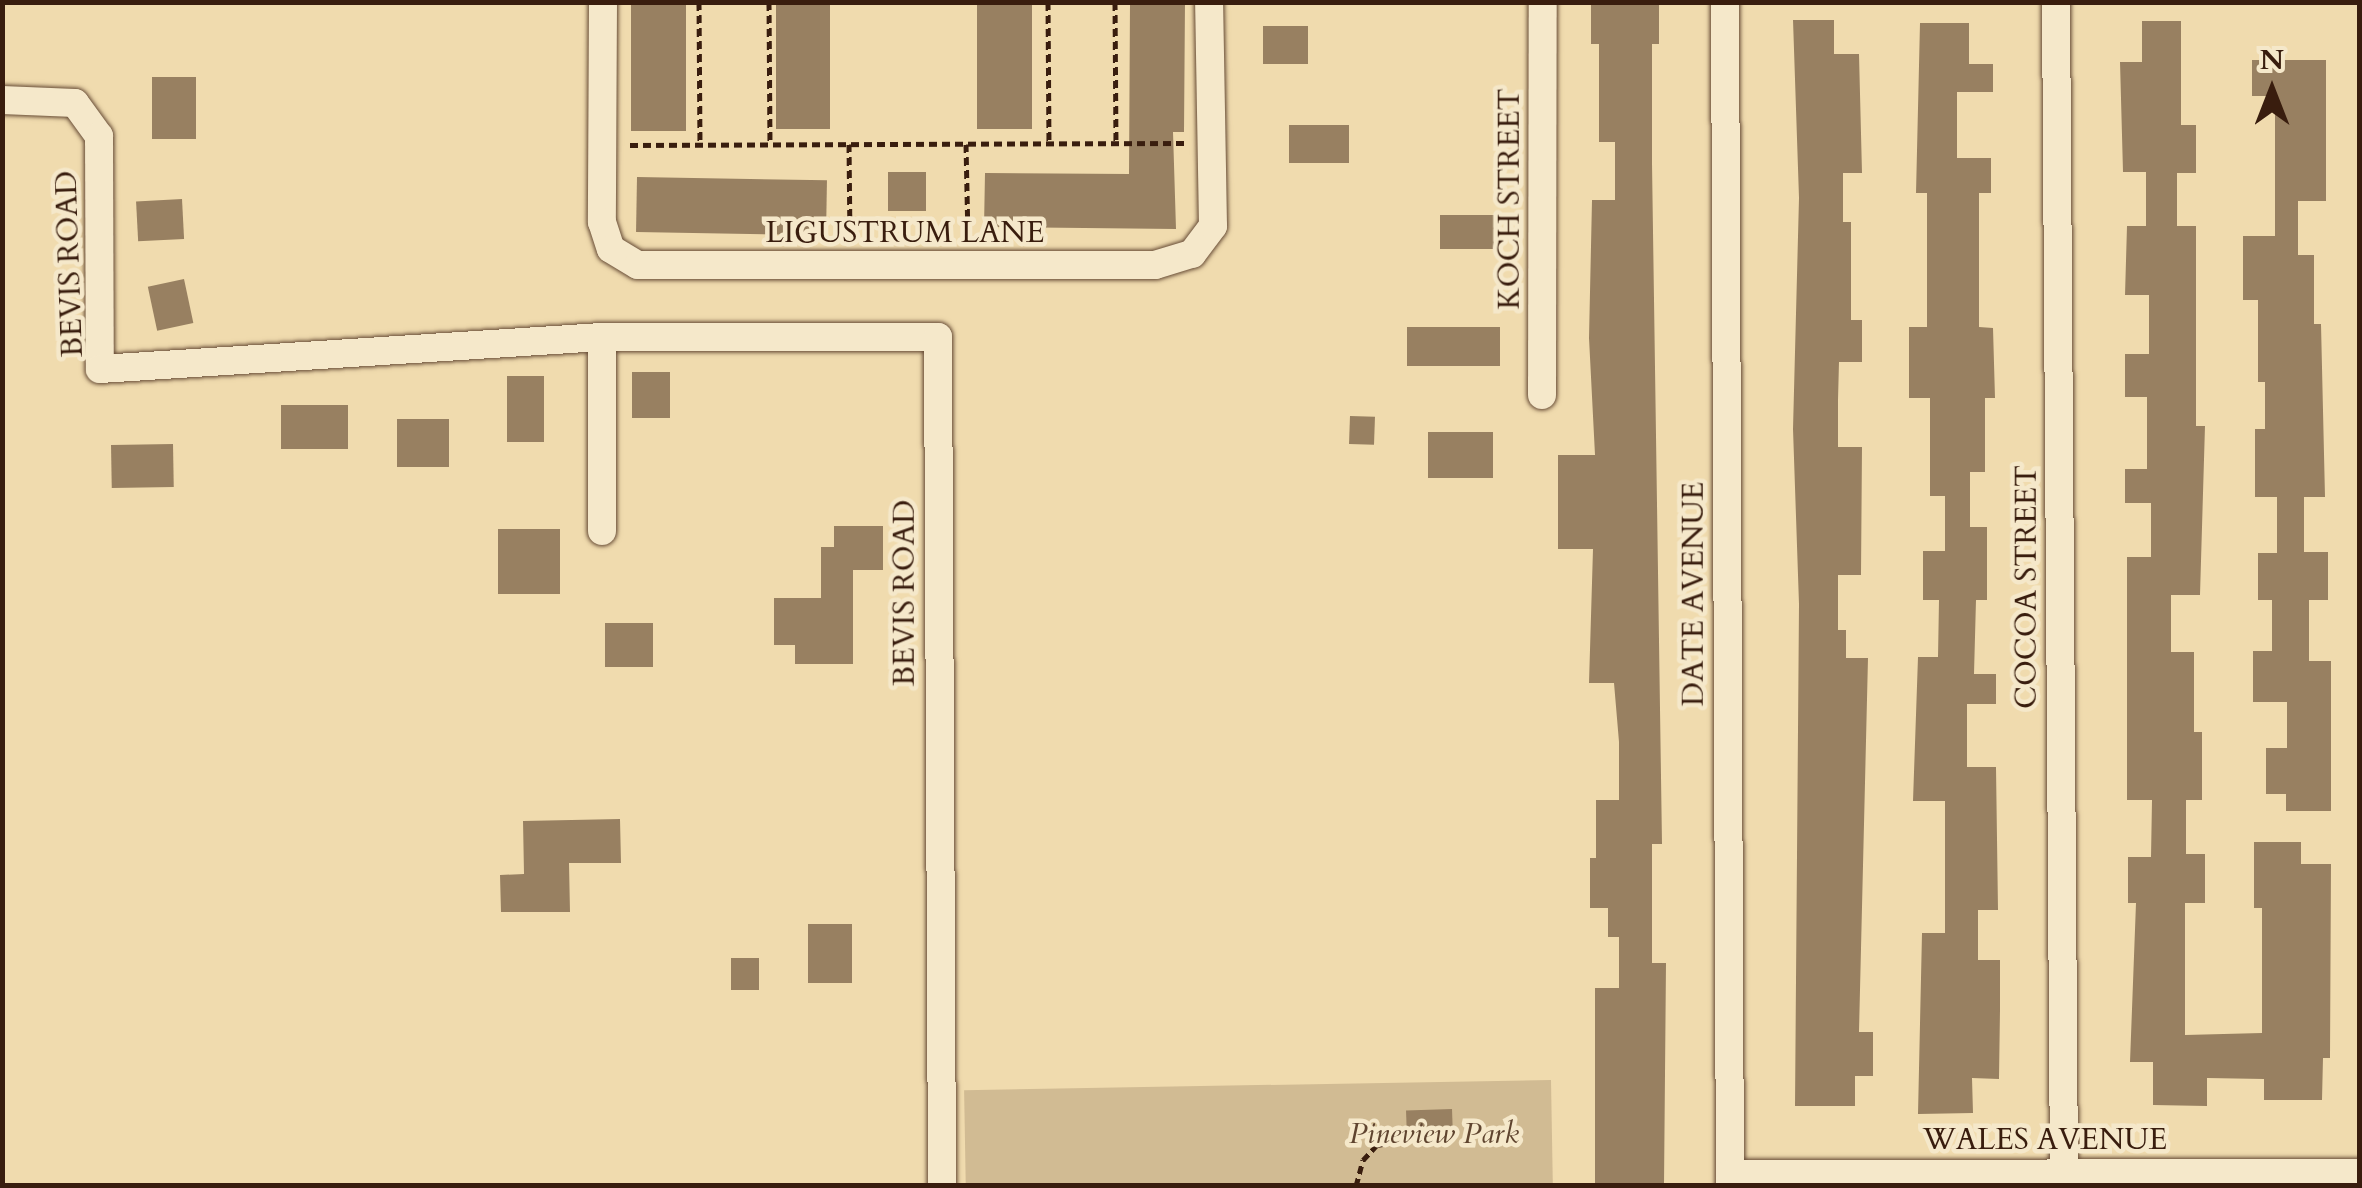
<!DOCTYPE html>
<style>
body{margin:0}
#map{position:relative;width:2362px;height:1188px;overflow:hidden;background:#f0dbae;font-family:Cardo,serif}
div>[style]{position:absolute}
.green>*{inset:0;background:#d1bb93;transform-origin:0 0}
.building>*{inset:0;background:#988061;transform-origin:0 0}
.path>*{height:5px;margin-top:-2.5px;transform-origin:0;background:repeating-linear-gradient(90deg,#391d0e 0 8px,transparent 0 13px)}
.roads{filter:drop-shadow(0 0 2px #674c36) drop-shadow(0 0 2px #674c36)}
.minor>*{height:28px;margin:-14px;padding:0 14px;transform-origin:14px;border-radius:14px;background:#f5e8ca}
span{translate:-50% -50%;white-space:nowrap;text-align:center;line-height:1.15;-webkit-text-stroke:9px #f5e8ca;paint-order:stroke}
.street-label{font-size:30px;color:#391d0e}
.park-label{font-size:30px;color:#5f442f;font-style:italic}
.frame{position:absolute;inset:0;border:5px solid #391d0e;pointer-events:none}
.north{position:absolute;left:2222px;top:40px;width:100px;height:100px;-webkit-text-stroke:8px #f5e8ca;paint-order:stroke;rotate:0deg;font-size:28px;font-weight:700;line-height:40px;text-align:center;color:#391d0e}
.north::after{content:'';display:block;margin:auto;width:35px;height:45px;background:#391d0e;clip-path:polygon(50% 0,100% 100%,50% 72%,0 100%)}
</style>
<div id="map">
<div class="green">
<div style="left:1551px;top:1080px;width:105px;height:587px;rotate:89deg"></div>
</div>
<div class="building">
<div style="left:631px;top:2px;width:55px;height:129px"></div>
<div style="left:776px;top:2px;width:54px;height:127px"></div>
<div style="left:977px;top:2px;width:55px;height:127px"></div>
<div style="clip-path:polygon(1130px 2px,1185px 2px,1184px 132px,1173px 132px,1176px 229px,984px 227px,985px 173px,1129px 174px)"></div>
<div style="clip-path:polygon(1591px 2px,1659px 2px,1659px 44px,1652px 44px,1652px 163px,1662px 844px,1652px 844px,1652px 963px,1666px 963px,1664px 1186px,1595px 1186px,1595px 988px,1619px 988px,1619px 937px,1608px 937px,1608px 908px,1590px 908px,1590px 858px,1596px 858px,1596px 800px,1619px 800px,1619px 742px,1614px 683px,1589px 683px,1593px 549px,1558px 549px,1558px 455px,1595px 455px,1589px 338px,1592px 200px,1615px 200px,1615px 142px,1599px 142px,1599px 44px,1591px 44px)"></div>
<div style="clip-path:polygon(1793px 20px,1834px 20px,1834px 54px,1859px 54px,1862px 173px,1843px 173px,1843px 222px,1851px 222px,1851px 320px,1862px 320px,1862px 362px,1839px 362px,1838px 400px,1838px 447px,1862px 447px,1861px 575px,1838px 575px,1838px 630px,1846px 630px,1846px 658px,1868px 658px,1859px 1032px,1873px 1032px,1873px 1076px,1855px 1076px,1855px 1106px,1795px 1106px,1799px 604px,1793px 429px,1799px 198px)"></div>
<div style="clip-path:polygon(2142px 21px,2181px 21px,2181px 125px,2196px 125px,2196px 173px,2177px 173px,2177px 226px,2196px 226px,2196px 426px,2205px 426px,2200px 595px,2171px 595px,2171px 652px,2194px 652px,2194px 732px,2202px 732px,2202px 800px,2186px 800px,2186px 854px,2205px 854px,2205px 903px,2185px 903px,2185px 1035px,2262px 1033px,2262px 908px,2254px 908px,2254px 842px,2301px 842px,2301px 864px,2331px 864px,2330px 1058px,2323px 1058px,2322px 1100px,2264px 1100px,2264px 1079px,2207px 1078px,2207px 1106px,2153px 1105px,2153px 1062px,2130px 1062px,2136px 903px,2128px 903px,2128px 857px,2151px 857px,2152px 800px,2127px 800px,2127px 557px,2151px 557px,2151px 503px,2125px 503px,2125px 469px,2147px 469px,2147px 397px,2125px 397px,2125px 354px,2149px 354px,2149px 295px,2125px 295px,2127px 226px,2146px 226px,2146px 172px,2123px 172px,2120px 62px,2142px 62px)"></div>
<div style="clip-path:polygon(1920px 23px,1969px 23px,1969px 64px,1993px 64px,1993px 92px,1957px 92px,1957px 158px,1991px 158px,1991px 193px,1979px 193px,1979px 327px,1993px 328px,1995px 398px,1985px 398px,1985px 472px,1970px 472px,1970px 527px,1987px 527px,1987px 600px,1976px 600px,1974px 674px,1996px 674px,1996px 704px,1967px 704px,1967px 767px,1996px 767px,1998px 910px,1978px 910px,1978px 960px,2000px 960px,2000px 1010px,1999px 1079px,1972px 1078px,1973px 1113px,1918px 1114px,1922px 933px,1945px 933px,1945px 801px,1913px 801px,1918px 657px,1938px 657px,1939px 600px,1923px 600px,1923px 551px,1945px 551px,1945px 496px,1930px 496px,1930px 398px,1909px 398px,1909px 327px,1927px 327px,1927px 193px,1916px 193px)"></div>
<div style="left:1263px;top:26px;width:45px;height:38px"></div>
<div style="clip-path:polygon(2252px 60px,2326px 60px,2326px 201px,2298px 201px,2298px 255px,2314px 255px,2314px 324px,2321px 324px,2325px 497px,2304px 497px,2304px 552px,2328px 552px,2328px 600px,2309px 600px,2309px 661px,2331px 661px,2331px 811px,2286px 811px,2286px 794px,2266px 794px,2266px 748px,2287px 748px,2287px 702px,2253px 702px,2253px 651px,2272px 651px,2272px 600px,2258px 600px,2258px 553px,2277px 553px,2277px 497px,2255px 497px,2255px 429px,2265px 429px,2265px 382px,2258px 382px,2258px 300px,2243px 300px,2243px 236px,2275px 236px,2275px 96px,2252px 96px)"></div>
<div style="left:152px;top:77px;width:44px;height:62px"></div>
<div style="left:1289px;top:125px;width:60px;height:38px"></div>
<div style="left:888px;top:172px;width:38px;height:39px"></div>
<div style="left:637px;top:177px;width:190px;height:55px;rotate:1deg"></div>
<div style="left:182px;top:199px;width:40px;height:46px;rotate:87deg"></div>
<div style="left:1440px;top:215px;width:61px;height:34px"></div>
<div style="left:184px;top:279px;width:45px;height:37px;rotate:78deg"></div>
<div style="left:1407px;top:327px;width:93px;height:39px"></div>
<div style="left:632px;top:372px;width:38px;height:46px"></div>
<div style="left:507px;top:376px;width:37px;height:66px"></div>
<div style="left:281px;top:405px;width:67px;height:44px"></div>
<div style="left:1350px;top:416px;width:25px;height:28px;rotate:2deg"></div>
<div style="left:397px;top:419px;width:52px;height:48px"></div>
<div style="left:1428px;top:432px;width:65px;height:46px"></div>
<div style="left:173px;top:444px;width:43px;height:62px;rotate:89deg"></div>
<div style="clip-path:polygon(834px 526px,883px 526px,883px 570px,853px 570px,853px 664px,795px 664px,795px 645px,774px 645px,774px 598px,821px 598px,821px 547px,834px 547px)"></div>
<div style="left:498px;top:529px;width:62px;height:65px"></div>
<div style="left:605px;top:623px;width:48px;height:44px"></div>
<div style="clip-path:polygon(620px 819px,621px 863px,569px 863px,570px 912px,501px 912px,500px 875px,524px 874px,523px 821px)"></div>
<div style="left:808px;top:924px;width:44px;height:59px"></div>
<div style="left:731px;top:958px;width:28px;height:32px"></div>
<div style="left:1452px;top:1109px;width:28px;height:46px;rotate:88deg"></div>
</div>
<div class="path">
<div style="left:699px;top:2px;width:142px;rotate:89.6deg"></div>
<div style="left:769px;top:2px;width:142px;rotate:89.6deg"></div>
<div style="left:1048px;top:2px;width:141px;rotate:89.6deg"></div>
<div style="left:1115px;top:2px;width:141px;rotate:89.6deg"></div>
<div style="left:849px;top:144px;width:92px;rotate:89.4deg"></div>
<div style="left:966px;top:144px;width:97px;rotate:88.8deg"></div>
<div style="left:630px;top:145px;width:554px;rotate:-0.21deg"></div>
<div style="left:1356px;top:1186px;width:27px;rotate:-75deg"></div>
<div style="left:1363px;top:1160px;width:21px;rotate:-47deg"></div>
<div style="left:1377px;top:1145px;width:29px;rotate:-10deg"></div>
</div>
<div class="roads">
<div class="minor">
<div style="left:603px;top:2px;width:220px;rotate:90.3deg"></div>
<div style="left:602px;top:222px;width:28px;rotate:72deg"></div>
<div style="left:611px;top:249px;width:31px;rotate:31deg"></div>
<div style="left:638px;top:265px;width:517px"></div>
<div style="left:1155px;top:265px;width:39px;rotate:-17deg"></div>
<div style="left:1192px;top:254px;width:35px;rotate:-53deg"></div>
<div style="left:1213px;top:226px;width:224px;rotate:-91deg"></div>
<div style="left:1725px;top:2px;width:1184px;rotate:89.76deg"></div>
<div style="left:2056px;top:2px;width:1168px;rotate:89.61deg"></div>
<div style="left:2px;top:100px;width:73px;rotate:2.4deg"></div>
<div style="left:75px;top:103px;width:41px;rotate:54deg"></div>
<div style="left:99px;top:136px;width:233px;rotate:89.8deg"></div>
<div style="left:100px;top:369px;width:503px;rotate:-3.65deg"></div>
<div style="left:602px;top:337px;width:336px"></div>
<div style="left:938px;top:337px;width:849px;rotate:89.73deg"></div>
<div style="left:602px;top:337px;width:194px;rotate:90deg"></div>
<div style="left:1542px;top:395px;width:393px;rotate:-89.9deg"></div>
<div style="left:1730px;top:1174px;width:630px;rotate:-0.09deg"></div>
</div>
</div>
<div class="street-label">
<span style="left:1510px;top:199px;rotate:-90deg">KOCH STREET</span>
<span style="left:905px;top:233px">LIGUSTRUM LANE</span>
<span style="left:70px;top:264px;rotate:-92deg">BEVIS ROAD</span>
<span style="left:2027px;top:587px;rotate:-90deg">COCOA STREET</span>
<span style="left:905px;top:593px;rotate:-90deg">BEVIS ROAD</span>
<span style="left:1694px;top:594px;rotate:-90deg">DATE AVENUE</span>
<span style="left:2045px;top:1140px">WALES AVENUE</span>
</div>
<div class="park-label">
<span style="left:1434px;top:1134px">Pineview Park</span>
</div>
<div class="frame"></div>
<div class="north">N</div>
</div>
